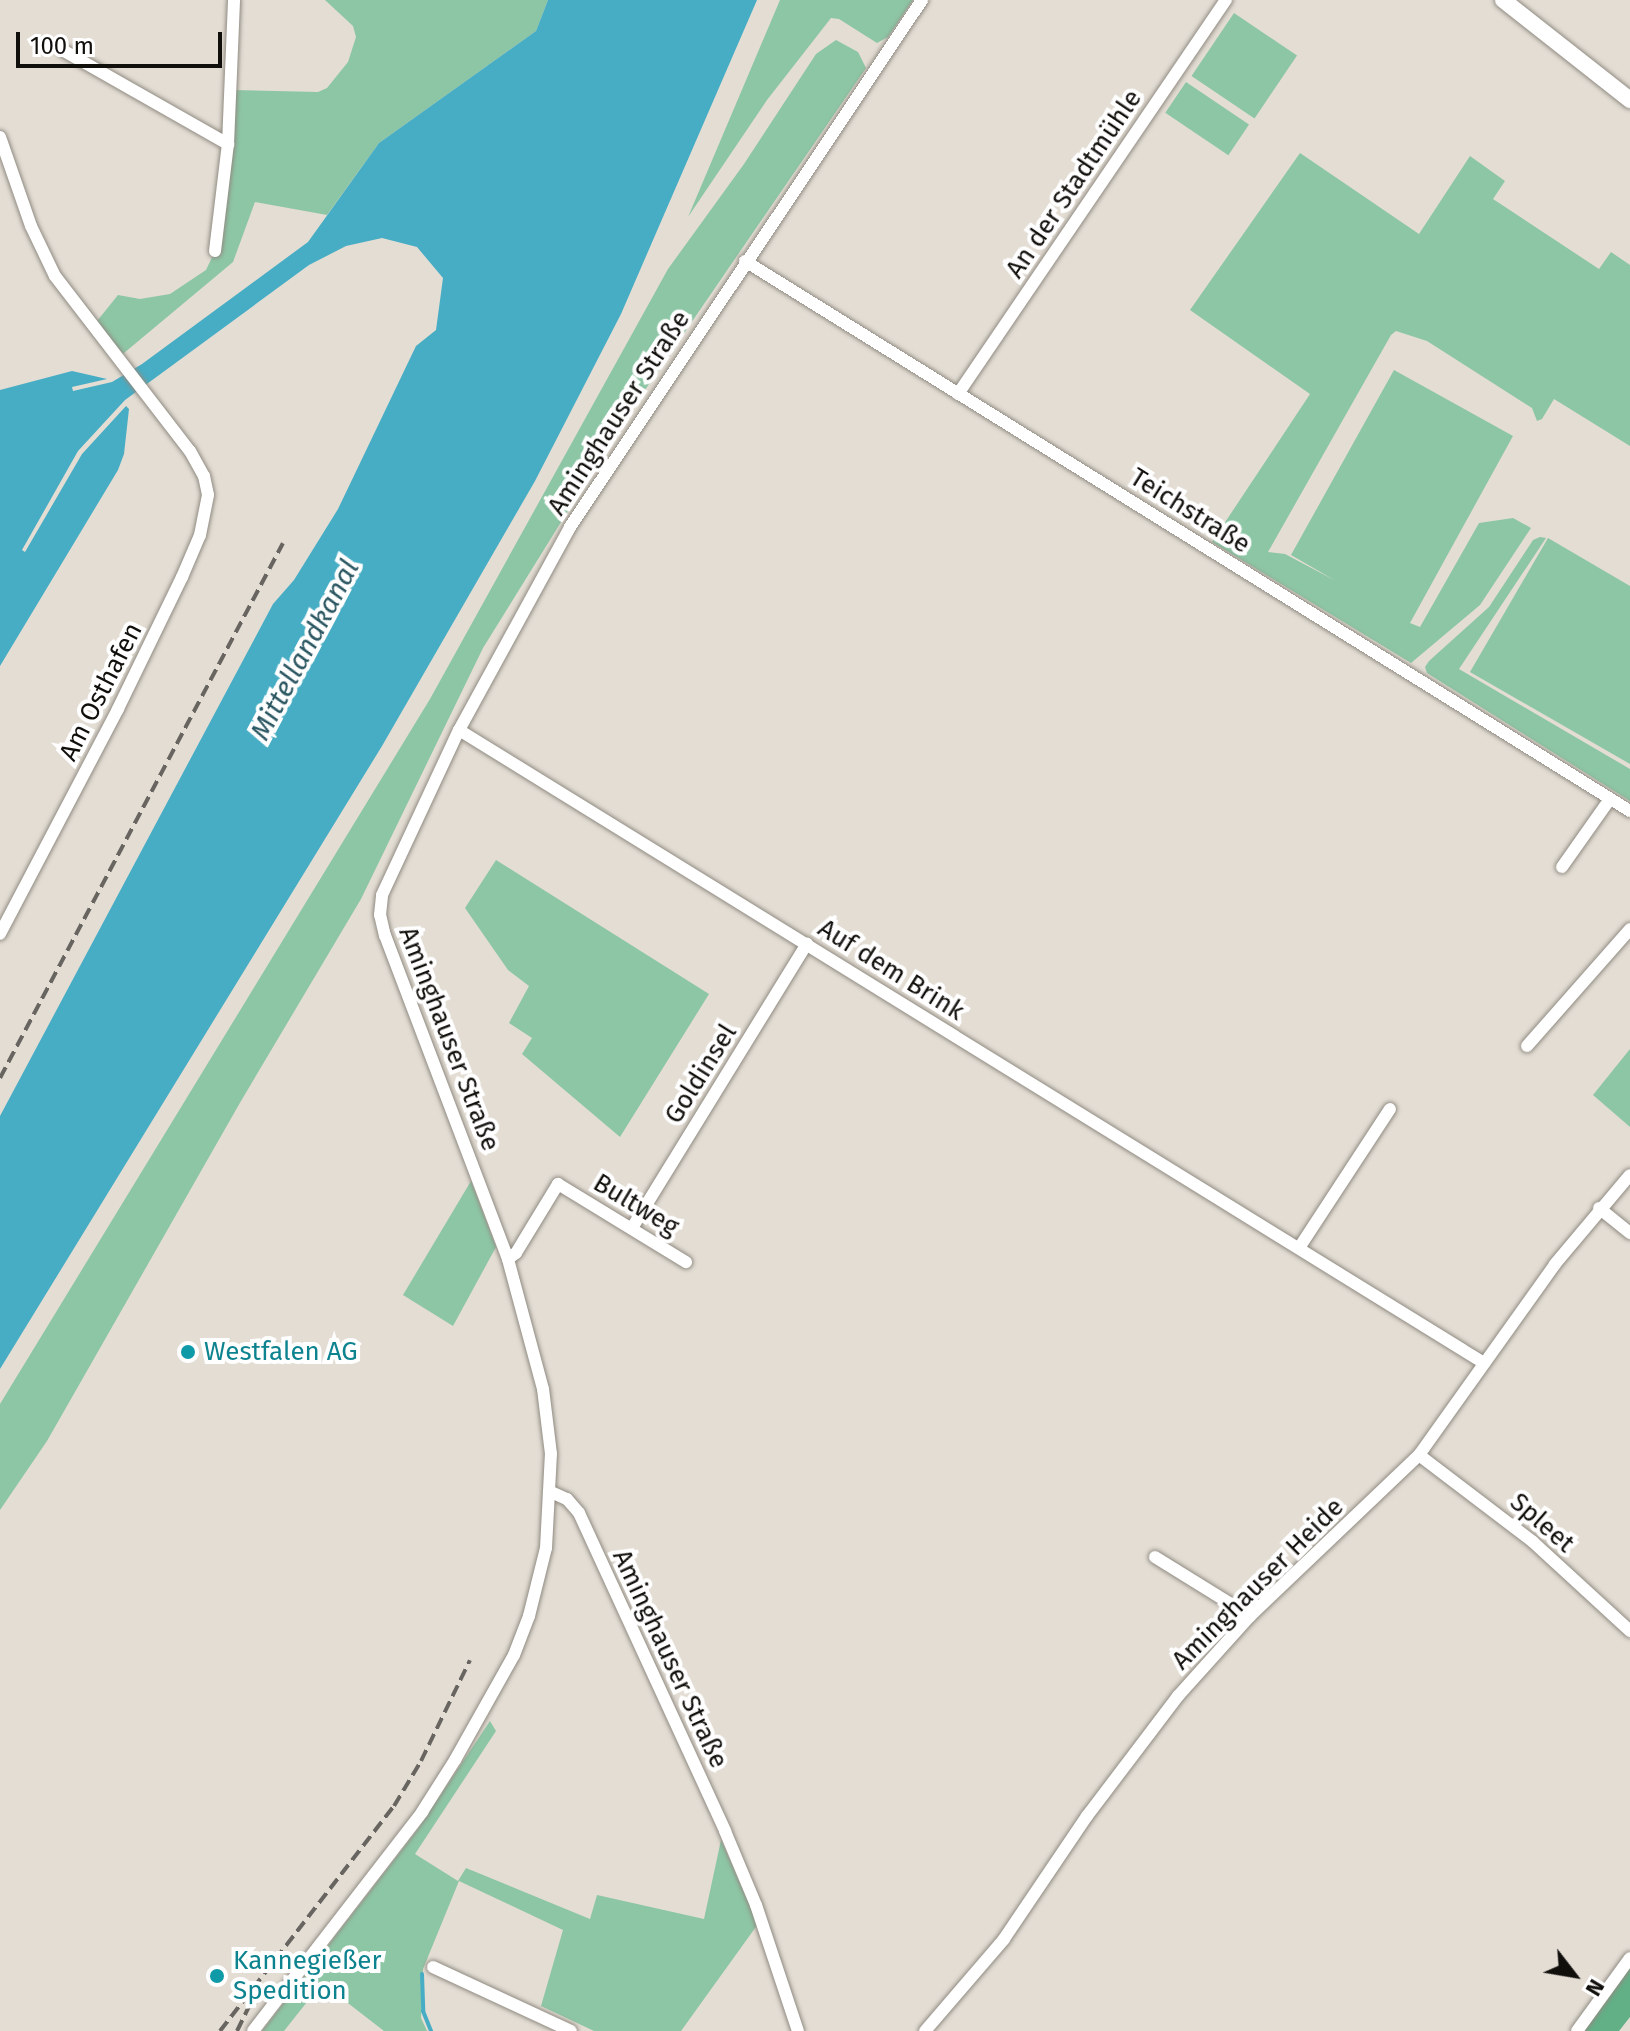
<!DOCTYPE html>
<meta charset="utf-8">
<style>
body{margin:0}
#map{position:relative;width:1630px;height:2031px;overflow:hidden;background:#e3ddd4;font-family:"Fira Sans",sans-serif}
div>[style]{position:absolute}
.green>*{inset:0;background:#8dc6a5;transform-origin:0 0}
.forest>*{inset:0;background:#62b086}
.water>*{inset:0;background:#46adc4}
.stream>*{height:4px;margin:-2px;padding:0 2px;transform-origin:2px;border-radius:2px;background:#46adc4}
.roads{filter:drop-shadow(0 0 2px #908b82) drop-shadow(0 0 2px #908b82)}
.minor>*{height:12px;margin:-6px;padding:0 6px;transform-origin:6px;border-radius:6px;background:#fff}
.tertiary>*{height:16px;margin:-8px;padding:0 8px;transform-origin:8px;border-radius:8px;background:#fff}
.rail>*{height:4px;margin-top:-2px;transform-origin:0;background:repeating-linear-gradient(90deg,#68645f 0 12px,transparent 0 18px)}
.dots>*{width:22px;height:22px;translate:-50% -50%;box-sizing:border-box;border:4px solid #fff;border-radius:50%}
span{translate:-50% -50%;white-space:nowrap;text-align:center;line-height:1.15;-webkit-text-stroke:8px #fff;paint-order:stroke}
.street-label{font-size:26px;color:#110f0c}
.culture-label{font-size:26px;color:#0d838f}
.left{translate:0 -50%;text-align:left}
.water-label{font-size:28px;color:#2a5661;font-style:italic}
.north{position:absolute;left:1534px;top:1935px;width:80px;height:80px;-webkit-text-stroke:6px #fff;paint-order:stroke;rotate:121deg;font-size:22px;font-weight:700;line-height:32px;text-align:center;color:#110f0c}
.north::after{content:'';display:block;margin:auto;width:28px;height:36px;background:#110f0c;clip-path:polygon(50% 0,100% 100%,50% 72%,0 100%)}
.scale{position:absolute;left:16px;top:32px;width:206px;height:36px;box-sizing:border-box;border:4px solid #110f0c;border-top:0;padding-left:10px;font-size:24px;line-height:28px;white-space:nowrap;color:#110f0c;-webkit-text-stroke:6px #fff;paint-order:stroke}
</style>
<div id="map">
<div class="green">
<div style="clip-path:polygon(325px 0,548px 0,536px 31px,379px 143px,327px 215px,255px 202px,233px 262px,118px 358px,93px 326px,118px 295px,140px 299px,170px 294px,206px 270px,215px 251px,230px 90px,318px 92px,327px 88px,348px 62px,356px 37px,353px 26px)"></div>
<div style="clip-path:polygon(780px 0,913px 0,888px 37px,877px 43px,839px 19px,831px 18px,767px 100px,688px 217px)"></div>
<div style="left:1234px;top:13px;width:76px;height:76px;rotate:34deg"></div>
<div style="clip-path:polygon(836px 40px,858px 52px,866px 68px,623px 422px,483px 648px,361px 899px,241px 1101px,47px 1441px,0 1510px,0 1404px,430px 699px,668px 269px,744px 164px,816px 54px)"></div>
<div style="left:1186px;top:82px;width:76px;height:37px;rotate:34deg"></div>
<div style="clip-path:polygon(1300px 153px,1419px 234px,1470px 156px,1505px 181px,1493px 199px,1599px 269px,1611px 252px,1630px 265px,1630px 446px,1554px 399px,1542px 419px,1537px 421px,1532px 408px,1427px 341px,1396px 331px,1391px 335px,1268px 552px,1285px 554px,1336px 581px,1291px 555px,1394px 370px,1513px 436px,1410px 623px,1420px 627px,1479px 523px,1513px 518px,1531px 528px,1480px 605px,1411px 663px,1212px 542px,1310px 394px,1190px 310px)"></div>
<div style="clip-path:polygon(1540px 537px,1546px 538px,1459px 669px,1630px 769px,1630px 801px,1427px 673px,1425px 667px,1429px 661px,1489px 607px,1533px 540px)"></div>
<div style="clip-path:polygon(1548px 538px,1630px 586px,1630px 764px,1470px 672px)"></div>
<div style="clip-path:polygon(496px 860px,709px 994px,620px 1137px,522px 1054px,532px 1038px,509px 1023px,529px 986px,508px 970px,465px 908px)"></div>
<div style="clip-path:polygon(1630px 1049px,1630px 1127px,1593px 1095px)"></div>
<div style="clip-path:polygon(471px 1181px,496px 1247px,453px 1326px,403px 1295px)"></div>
<div style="clip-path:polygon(490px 1721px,496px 1731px,415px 1854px,458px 1881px,466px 1868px,590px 1919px,597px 1895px,704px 1919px,721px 1840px,758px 1924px,681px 2031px,594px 2031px,541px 2006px,563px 1930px,459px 1881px,423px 1969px,421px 2018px,427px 2031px,384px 2031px,322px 1983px,284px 2031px,262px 2031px,418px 1829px)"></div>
</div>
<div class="forest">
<div style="clip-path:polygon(1630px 1966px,1630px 2017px,1619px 2031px,1582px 2031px)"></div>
</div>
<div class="water">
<div style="clip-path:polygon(548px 0,757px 0,621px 314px,535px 481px,382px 746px,0 1369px,0 1116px,273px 604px,294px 580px,338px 509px,416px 346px,436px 330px,443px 278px,417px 247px,382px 238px,346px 246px,309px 265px,125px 400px,78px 451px,22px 550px,25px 552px,82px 454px,126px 406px,129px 409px,124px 454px,118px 470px,0 666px,0 390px,72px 371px,107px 379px,72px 387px,73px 391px,112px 382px,142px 364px,308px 242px,379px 143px,536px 31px)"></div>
</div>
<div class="stream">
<div style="left:422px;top:1974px;width:37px;rotate:88deg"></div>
<div style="left:423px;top:2011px;width:22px;rotate:68deg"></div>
</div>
<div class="roads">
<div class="minor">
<div style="left:64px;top:51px;width:189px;rotate:29.6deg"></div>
<div style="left:0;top:137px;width:94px;rotate:70.8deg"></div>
<div style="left:31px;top:226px;width:55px;rotate:64.4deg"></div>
<div style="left:55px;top:276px;width:221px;rotate:52.4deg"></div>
<div style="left:190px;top:451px;width:29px;rotate:61deg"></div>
<div style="left:204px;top:476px;width:19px;rotate:78deg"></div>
<div style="left:208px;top:495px;width:41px;rotate:101.3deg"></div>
<div style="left:200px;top:535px;width:46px;rotate:113.2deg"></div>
<div style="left:182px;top:577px;width:147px;rotate:115.9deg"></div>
<div style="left:118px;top:709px;width:254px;rotate:117.7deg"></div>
<div style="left:215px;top:251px;width:108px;rotate:-83.1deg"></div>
<div style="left:228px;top:144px;width:144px;rotate:-87.6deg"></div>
<div style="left:745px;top:261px;width:1042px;rotate:31.86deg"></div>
<div style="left:958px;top:394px;width:477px;rotate:-55.8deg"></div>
<div style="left:459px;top:730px;width:1205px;rotate:31.7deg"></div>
<div style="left:1562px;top:867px;width:83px;rotate:-54.8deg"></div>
<div style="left:1527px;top:1046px;width:156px;rotate:-48.6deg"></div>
<div style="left:1599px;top:1208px;width:40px;rotate:39deg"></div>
<div style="left:632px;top:1228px;width:334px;rotate:-58.4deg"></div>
<div style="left:1299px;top:1248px;width:166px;rotate:-56.8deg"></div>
<div style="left:508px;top:1259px;width:10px;rotate:-37deg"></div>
<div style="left:516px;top:1253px;width:81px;rotate:-58.7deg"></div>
<div style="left:558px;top:1184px;width:150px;rotate:31.4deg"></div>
<div style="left:1419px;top:1455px;width:143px;rotate:37.3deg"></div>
<div style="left:1533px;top:1542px;width:132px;rotate:42.5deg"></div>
<div style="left:551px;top:1492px;width:17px;rotate:24deg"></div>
<div style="left:567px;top:1499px;width:18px;rotate:49deg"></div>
<div style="left:579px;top:1513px;width:350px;rotate:65.3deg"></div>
<div style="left:725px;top:1831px;width:80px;rotate:67.3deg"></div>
<div style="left:756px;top:1905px;width:133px;rotate:71.6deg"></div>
<div style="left:1155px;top:1557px;width:112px;rotate:31.8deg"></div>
<div style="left:433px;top:1967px;width:152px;rotate:24.9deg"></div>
<div style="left:253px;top:2031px;width:277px;rotate:-52.3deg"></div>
<div style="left:422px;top:1812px;width:62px;rotate:-57.6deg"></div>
<div style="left:455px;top:1760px;width:120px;rotate:-60.7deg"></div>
<div style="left:514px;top:1655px;width:42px;rotate:-69deg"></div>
<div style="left:529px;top:1616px;width:70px;rotate:-76deg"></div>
<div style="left:546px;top:1548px;width:94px;rotate:-87deg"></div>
<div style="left:551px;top:1454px;width:65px;rotate:-97deg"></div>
<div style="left:543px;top:1389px;width:135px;rotate:-105.1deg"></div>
<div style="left:508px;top:1259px;width:346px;rotate:-110.8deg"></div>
<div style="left:385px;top:936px;width:22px;rotate:-103deg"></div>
<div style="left:380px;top:915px;width:20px;rotate:-84deg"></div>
<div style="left:382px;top:895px;width:182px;rotate:-65deg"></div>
<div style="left:459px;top:730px;width:231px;rotate:-61.3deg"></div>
<div style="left:570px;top:527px;width:634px;rotate:-56.26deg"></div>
<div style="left:925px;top:2031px;width:121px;rotate:-49.3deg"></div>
<div style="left:1004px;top:1939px;width:148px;rotate:-56deg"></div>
<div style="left:1087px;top:1816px;width:151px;rotate:-52.8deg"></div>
<div style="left:1178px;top:1696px;width:108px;rotate:-48deg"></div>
<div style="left:1250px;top:1616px;width:233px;rotate:-43.6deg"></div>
<div style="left:1419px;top:1455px;width:234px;rotate:-54.5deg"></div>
<div style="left:1555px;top:1264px;width:116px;rotate:-49.9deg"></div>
<div style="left:1577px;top:2031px;width:90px;rotate:-54deg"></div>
</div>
<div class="tertiary">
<div style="left:1503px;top:0;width:162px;rotate:38.2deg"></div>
</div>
</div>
<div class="rail">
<div style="left:0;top:1078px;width:605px;rotate:-62.12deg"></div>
<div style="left:220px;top:2031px;width:284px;rotate:-52.3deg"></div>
<div style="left:394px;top:1806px;width:52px;rotate:-59deg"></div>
<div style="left:421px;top:1761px;width:112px;rotate:-64.1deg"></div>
<div style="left:237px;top:2031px;width:28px;rotate:-64deg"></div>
</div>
<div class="dots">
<div style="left:188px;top:1352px;background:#0f9aa8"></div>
<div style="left:217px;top:1976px;background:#0f9aa8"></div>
</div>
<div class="street-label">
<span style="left:1074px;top:184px;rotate:-56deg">An der Stadtmühle</span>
<span style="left:619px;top:413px;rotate:-57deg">Aminghauser Straße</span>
<span style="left:1190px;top:511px;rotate:32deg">Teichstraße</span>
<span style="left:101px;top:692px;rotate:-63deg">Am Osthafen</span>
<span style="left:891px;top:970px;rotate:32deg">Auf dem Brink</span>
<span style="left:449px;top:1039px;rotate:69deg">Aminghauser Straße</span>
<span style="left:701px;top:1074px;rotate:-58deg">Goldinsel</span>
<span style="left:636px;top:1205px;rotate:31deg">Bultweg</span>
<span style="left:1542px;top:1523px;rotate:41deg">Spleet</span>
<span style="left:1258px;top:1584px;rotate:-45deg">Aminghauser Heide</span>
<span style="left:670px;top:1659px;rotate:65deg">Aminghauser Straße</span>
</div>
<div class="culture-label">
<span class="left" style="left:204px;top:1352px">Westfalen AG</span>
<span class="left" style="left:233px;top:1976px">Kannegießer<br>Spedition</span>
</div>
<div class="water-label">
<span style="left:305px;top:650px;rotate:-62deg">Mittellandkanal</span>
</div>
<div class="north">N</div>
<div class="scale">100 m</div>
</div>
